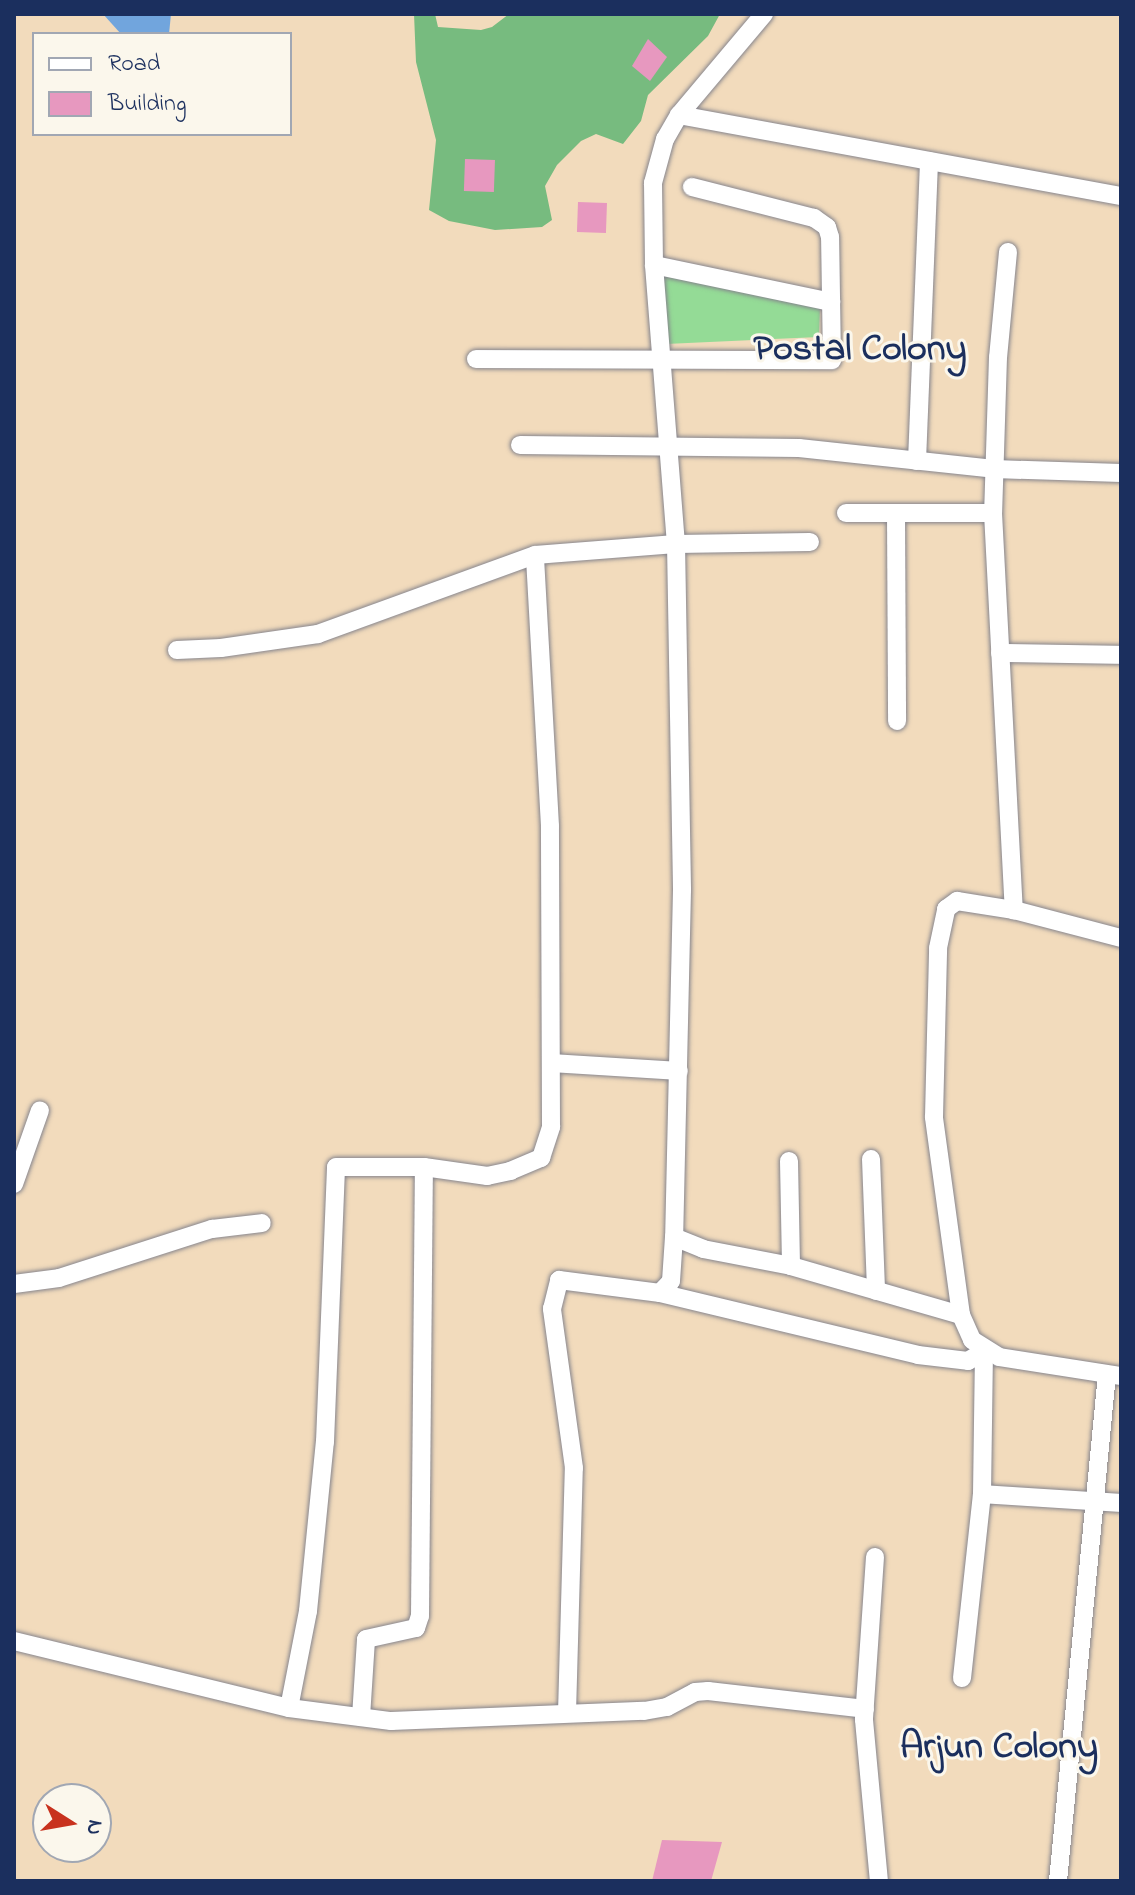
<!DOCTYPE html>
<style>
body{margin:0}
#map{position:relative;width:1135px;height:1895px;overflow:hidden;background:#f2dbbc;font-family:"Indie Flower",sans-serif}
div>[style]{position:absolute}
.green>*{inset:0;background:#94db96}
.forest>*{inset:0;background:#77bb7f}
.water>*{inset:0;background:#71a5dd}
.building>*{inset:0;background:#e798bf;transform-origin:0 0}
.roads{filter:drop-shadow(0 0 2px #86858d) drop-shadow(0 0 2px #86858d)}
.minor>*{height:18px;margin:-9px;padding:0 9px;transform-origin:9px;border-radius:9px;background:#fff}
span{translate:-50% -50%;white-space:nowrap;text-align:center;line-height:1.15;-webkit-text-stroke:6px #fbf7ec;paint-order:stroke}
.neighbourhood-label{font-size:38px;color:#1b2f5e;font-weight:700}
.frame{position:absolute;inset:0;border:16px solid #1b2f5e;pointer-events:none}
.legend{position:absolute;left:32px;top:32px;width:260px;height:104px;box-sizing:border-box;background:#fbf7ec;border:2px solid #a1a7b3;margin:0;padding:10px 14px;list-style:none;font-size:24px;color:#1b2f5e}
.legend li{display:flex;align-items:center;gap:16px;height:40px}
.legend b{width:40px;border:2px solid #a1a7b3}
.north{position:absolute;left:32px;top:1783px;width:80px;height:80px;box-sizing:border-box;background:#fbf7ec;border:2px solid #a1a7b3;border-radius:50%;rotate:101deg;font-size:22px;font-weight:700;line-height:32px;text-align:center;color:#1b2f5e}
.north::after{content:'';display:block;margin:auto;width:28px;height:36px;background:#c8321e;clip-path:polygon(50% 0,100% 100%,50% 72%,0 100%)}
</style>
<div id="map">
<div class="green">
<div style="clip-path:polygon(663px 273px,820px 307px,819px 337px,666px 344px)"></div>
</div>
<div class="forest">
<div style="clip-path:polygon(414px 14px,435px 14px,438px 27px,481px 30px,492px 27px,509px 14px,720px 14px,708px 36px,648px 95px,641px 121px,623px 144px,596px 134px,581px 141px,557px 165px,545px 186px,552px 220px,542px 227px,495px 230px,449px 221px,429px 210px,436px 140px,416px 62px)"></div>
</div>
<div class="water">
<div style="clip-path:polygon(103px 14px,171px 14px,169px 34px,121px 34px)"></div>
</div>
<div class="building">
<div style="clip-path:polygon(648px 39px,667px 57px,650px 81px,632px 66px)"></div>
<div style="left:465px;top:159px;width:30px;height:32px;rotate:2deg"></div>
<div style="left:578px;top:202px;width:29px;height:30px;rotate:2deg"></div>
<div style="clip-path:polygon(662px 1840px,722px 1842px,711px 1881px,652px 1881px)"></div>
</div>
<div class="roads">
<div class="minor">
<div style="left:764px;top:14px;width:132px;rotate:130.1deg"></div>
<div style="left:679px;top:115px;width:28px;rotate:120deg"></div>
<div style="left:665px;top:139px;width:46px;rotate:105.3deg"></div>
<div style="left:653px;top:183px;width:82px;rotate:89.3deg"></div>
<div style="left:654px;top:265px;width:280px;rotate:85.5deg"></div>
<div style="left:676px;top:544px;width:346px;rotate:89deg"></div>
<div style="left:682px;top:890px;width:347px;rotate:91.3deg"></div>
<div style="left:674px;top:1237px;width:31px;rotate:22deg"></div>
<div style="left:703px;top:1249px;width:90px;rotate:10.9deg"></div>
<div style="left:791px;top:1266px;width:177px;rotate:16.1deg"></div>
<div style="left:961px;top:1315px;width:27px;rotate:66deg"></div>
<div style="left:972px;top:1340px;width:32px;rotate:32deg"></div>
<div style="left:999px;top:1357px;width:123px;rotate:8.9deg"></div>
<div style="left:679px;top:115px;width:449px;rotate:10.4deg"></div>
<div style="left:1008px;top:252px;width:105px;rotate:95.4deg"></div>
<div style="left:998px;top:357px;width:156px;rotate:91.8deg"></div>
<div style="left:993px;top:513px;width:398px;rotate:87deg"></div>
<div style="left:654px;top:265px;width:181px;rotate:11.8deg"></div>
<div style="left:476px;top:359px;width:356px;rotate:0.2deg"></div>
<div style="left:832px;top:360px;width:123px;rotate:-90.9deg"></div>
<div style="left:830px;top:237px;width:10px;rotate:-107deg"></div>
<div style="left:827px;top:227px;width:16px;rotate:-145deg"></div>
<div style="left:814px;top:218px;width:126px;rotate:-165.7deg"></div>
<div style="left:520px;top:445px;width:279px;rotate:0.6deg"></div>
<div style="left:799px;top:448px;width:196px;rotate:6.1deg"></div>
<div style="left:994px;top:469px;width:127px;rotate:1.8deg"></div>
<div style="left:917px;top:461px;width:300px;rotate:-87.7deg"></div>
<div style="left:846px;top:513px;width:147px"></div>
<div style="left:896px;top:513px;width:208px;rotate:89.7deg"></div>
<div style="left:177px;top:650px;width:44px;rotate:-2.6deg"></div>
<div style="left:221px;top:648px;width:98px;rotate:-8.2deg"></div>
<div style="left:318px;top:634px;width:231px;rotate:-20deg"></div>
<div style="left:535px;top:555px;width:141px;rotate:-4.5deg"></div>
<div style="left:676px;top:544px;width:134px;rotate:-0.9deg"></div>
<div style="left:1000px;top:653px;width:121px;rotate:0.9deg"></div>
<div style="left:552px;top:1063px;width:127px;rotate:3.6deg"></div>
<div style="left:871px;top:1159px;width:132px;rotate:87.8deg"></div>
<div style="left:789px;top:1161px;width:105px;rotate:88.9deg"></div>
<div style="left:14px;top:1184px;width:78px;rotate:-70.6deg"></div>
<div style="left:14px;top:1284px;width:45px;rotate:-7.6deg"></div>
<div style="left:59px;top:1278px;width:161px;rotate:-17.8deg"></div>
<div style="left:212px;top:1229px;width:50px;rotate:-6.8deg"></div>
<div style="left:660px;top:1293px;width:265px;rotate:13.5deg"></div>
<div style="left:918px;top:1355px;width:50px;rotate:6.8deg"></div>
<div style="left:968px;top:1361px;width:19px;rotate:-32deg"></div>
<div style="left:961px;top:1315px;width:200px;rotate:-97.8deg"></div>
<div style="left:934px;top:1117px;width:169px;rotate:-88.6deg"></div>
<div style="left:938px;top:948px;width:40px;rotate:-78deg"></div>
<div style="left:946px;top:909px;width:14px;rotate:-36deg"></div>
<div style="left:957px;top:901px;width:58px;rotate:9deg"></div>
<div style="left:1014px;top:910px;width:111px;rotate:14.7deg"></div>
<div style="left:982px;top:1494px;width:139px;rotate:3.7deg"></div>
<div style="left:875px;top:1557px;width:163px;rotate:93.9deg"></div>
<div style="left:864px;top:1720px;width:162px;rotate:84.7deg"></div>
<div style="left:14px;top:1641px;width:283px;rotate:13.7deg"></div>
<div style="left:289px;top:1708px;width:103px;rotate:7.3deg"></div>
<div style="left:391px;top:1721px;width:253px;rotate:-2.3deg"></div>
<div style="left:644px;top:1711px;width:23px;rotate:-10deg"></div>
<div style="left:667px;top:1707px;width:32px;rotate:-28deg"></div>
<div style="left:695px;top:1692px;width:13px;rotate:-4deg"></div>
<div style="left:708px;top:1691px;width:158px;rotate:6.5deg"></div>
<div style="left:962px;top:1678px;width:185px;rotate:-83.8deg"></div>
<div style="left:982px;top:1494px;width:143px;rotate:-89.2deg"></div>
<div style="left:289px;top:1708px;width:99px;rotate:-78.9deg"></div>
<div style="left:308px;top:1611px;width:170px;rotate:-84.3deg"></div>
<div style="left:325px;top:1442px;width:275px;rotate:-87.7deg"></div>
<div style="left:336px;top:1167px;width:88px"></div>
<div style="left:567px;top:1713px;width:245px;rotate:-88.4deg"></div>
<div style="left:574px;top:1468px;width:161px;rotate:-97.9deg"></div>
<div style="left:552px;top:1309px;width:30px;rotate:-76deg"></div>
<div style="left:559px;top:1280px;width:102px;rotate:7.3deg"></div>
<div style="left:660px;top:1293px;width:16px;rotate:-47deg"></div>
<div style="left:671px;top:1281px;width:44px;rotate:-86.1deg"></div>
<div style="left:361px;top:1717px;width:78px;rotate:-86.3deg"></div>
<div style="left:366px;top:1639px;width:51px;rotate:-12.4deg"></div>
<div style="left:416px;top:1628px;width:13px;rotate:-72deg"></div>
<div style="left:420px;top:1616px;width:449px;rotate:-89.5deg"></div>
<div style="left:424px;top:1167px;width:64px;rotate:8.1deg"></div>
<div style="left:487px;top:1176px;width:24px;rotate:-12deg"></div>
<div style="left:510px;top:1171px;width:34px;rotate:-23deg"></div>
<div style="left:541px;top:1158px;width:33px;rotate:-72deg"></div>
<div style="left:551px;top:1127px;width:301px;rotate:-90.2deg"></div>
<div style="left:550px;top:826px;width:271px;rotate:-93.2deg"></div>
<div style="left:1058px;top:1881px;width:509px;rotate:-84.48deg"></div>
</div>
</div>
<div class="neighbourhood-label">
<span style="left:860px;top:351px">Postal Colony</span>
<span style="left:999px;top:1749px">Arjun Colony</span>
</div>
<div class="frame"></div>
<ul class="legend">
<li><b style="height:10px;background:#fff"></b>Road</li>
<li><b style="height:22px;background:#e798bf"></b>Building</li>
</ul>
<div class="north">N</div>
</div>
